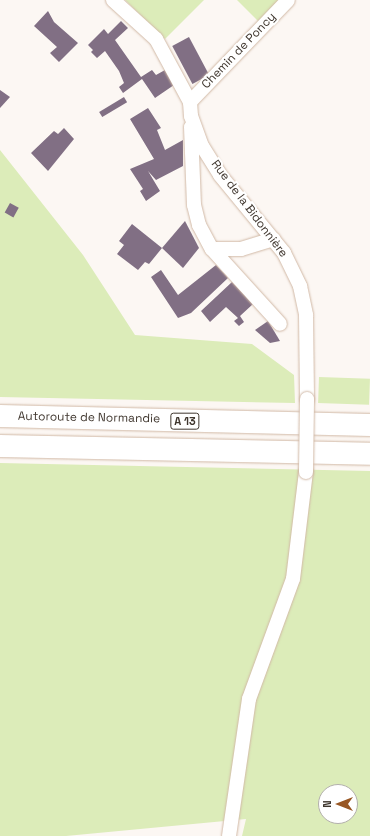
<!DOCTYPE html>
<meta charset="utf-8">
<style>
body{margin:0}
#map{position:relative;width:370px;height:836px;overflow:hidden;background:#fcf7f3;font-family:"Space Grotesk",sans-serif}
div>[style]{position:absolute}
.green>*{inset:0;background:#dcecb9;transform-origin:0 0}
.building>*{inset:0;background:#816f84;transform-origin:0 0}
.roads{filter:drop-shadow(0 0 1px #d1b9a6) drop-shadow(0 0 1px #d1b9a6)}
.minor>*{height:14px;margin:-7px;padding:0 7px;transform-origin:7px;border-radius:7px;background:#fff}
.motorway>*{height:22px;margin:-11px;padding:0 11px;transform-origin:11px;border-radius:11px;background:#fff}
.bridges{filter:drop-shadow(0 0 1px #d1b9a6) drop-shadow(0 0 1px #d1b9a6)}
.minor-bridge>*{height:14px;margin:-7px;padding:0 7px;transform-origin:7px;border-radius:7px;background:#fff}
span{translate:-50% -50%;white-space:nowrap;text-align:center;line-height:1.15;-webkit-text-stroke:4px #fff;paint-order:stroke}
.shield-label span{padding:1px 3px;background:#fff;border:1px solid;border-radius:3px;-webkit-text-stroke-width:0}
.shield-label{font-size:11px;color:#3f362e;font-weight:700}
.street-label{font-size:12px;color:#3f362e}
.north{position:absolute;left:318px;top:784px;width:40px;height:40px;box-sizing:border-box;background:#fff;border:1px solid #b2afab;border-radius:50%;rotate:270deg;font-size:11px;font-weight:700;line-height:16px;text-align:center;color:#3f362e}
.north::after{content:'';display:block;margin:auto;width:14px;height:18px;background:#985724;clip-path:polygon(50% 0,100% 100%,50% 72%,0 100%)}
</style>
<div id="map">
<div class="green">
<div style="clip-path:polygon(125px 0,204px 0,165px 39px)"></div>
<div style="clip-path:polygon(237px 0,279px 0,259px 22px)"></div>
<div style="clip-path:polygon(0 150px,83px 255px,135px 335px,252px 344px,294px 375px,295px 403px,0 397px)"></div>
<div style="left:319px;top:377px;width:51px;height:26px;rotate:2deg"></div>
<div style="clip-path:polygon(evenodd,0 463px,370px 471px,370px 836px,242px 836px,246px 819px,66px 836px,0 836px,0 463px,326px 792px,350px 792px,350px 816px,326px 816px,326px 792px)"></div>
</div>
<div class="building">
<div style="clip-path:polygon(48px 11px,54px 22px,78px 43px,59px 62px,50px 53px,57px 47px,34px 26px)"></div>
<div style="clip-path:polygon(121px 21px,128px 28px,115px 40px,141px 77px,152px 70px,156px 75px,165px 70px,174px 85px,155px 98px,142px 79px,123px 93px,119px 87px,124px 83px,119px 71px,105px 51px,97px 58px,91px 52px,93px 50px,88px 45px,104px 29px,108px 34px)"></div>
<div style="left:189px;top:37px;width:43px;height:19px;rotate:62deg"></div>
<div style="clip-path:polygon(0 90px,10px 97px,0 108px)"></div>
<div style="left:124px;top:97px;width:6px;height:29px;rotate:59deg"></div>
<div style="clip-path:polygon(148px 108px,161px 128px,157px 130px,165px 150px,183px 140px,183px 166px,156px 180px,148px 171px,160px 191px,146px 201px,140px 191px,143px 189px,130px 169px,154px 159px,130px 119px)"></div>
<div style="clip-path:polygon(64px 128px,74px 139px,48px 171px,31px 153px,54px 131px,58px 134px)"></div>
<div style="left:10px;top:203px;width:10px;height:11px;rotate:29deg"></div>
<div style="clip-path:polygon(185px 221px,199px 248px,183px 268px,162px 248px)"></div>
<div style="clip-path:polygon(132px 224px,162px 248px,149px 264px,145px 262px,138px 270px,117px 254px,124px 245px,119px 241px)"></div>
<div style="clip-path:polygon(216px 265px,228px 278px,191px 313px,178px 318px,151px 277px,161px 270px,178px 295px)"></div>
<div style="clip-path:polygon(232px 282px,253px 304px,240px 316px,244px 322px,239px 326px,234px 321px,238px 318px,226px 307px,210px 322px,201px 311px)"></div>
<div style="clip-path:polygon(268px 321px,280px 341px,270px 343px,255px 330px)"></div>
</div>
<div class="roads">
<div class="minor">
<div style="left:113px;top:0;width:58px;rotate:42.2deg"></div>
<div style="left:156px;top:39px;width:72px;rotate:61.6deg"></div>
<div style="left:190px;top:102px;width:14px;rotate:86deg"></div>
<div style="left:191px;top:116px;width:32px;rotate:70deg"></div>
<div style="left:202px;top:146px;width:34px;rotate:58deg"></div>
<div style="left:220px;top:175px;width:101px;rotate:50.6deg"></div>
<div style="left:284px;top:253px;width:37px;rotate:64deg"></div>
<div style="left:300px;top:286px;width:30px;rotate:78deg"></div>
<div style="left:306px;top:315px;width:84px;rotate:89.3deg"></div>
<div style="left:190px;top:102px;width:141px;rotate:-46.1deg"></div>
<div style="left:191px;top:127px;width:78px;rotate:87.8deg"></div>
<div style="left:194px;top:205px;width:21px;rotate:76deg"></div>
<div style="left:199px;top:225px;width:27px;rotate:62deg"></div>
<div style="left:212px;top:249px;width:101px;rotate:47.8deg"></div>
<div style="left:212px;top:249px;width:29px"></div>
<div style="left:241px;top:249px;width:34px;rotate:-17deg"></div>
<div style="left:229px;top:836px;width:138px;rotate:-81.7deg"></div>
<div style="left:249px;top:699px;width:128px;rotate:-69.9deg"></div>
<div style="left:293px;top:579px;width:108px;rotate:-83.1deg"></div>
</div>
<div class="motorway">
<div style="left:0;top:416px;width:370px;rotate:1.4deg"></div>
<div style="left:0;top:446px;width:370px;rotate:1.2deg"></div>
</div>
</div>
<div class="bridges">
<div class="minor-bridge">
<div style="left:306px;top:472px;width:73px;rotate:-89.2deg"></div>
</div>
</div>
<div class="shield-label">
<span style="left:185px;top:421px">A 13</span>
</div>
<div class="street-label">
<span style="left:239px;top:51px;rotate:-46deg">Chemin de Poncy</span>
<span style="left:249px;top:209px;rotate:53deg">Rue de la Bidonnière</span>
<span style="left:89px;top:418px;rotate:1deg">Autoroute de Normandie</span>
</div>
<div class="north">N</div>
</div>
